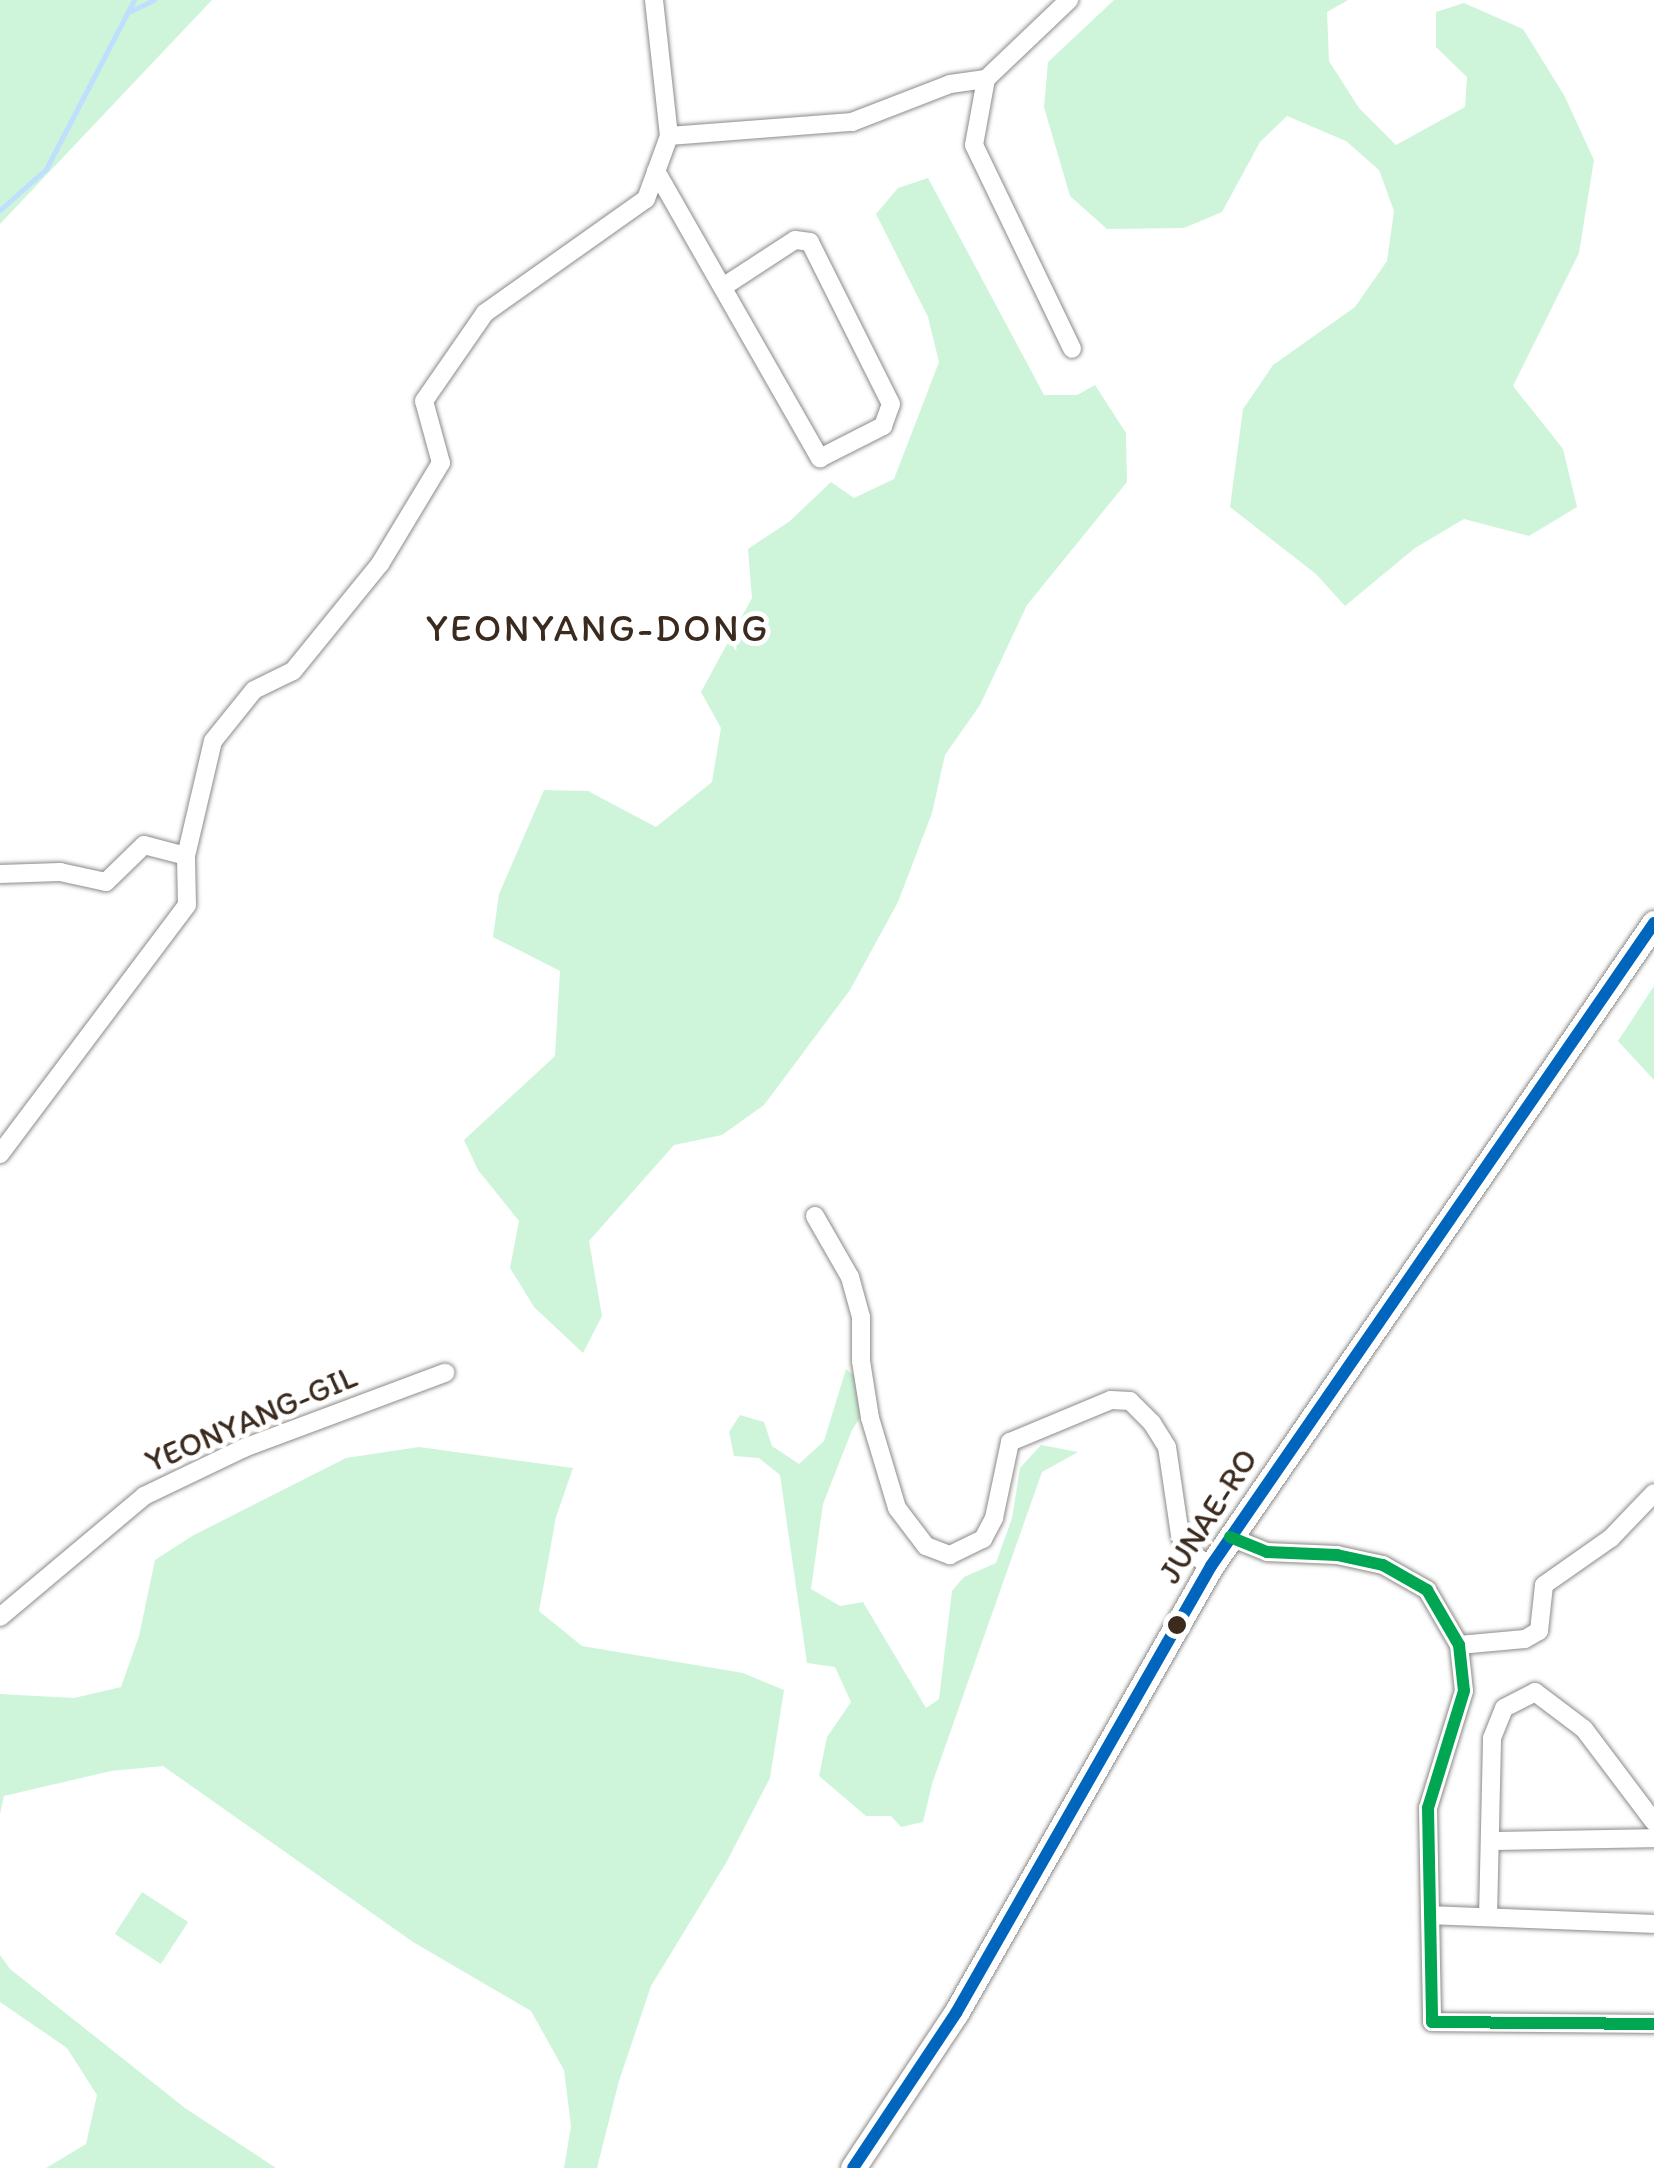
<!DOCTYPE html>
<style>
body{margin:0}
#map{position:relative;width:1654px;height:2168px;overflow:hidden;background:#fff;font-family:Itim,sans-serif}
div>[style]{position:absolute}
.green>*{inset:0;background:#cef5da;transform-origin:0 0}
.stream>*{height:5px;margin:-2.5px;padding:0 2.5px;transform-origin:2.5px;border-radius:2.5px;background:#bee0fe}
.roads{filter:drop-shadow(0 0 2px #8e8b88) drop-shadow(0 0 2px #8e8b88)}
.minor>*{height:18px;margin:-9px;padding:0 9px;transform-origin:9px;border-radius:9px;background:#fff}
.secondary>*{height:25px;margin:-12.5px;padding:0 12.5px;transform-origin:12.5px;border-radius:12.5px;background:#fff}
.bus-1>*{height:12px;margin:-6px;padding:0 6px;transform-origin:6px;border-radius:6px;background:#0065bd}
.bus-2>*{height:12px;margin:-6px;padding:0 6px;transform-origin:6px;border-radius:6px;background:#00a651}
.dots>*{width:28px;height:28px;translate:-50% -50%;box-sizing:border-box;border:5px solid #fff;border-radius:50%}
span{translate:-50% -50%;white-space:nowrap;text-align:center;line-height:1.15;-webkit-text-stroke:10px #fff;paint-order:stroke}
.street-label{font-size:32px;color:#3b2a1e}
.quarter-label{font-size:38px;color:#3b2a1e;letter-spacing:2.5px}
</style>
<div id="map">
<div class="green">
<div style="clip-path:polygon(0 0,212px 0,0 224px)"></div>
<div style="clip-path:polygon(1114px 0,1348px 0,1327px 12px,1329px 61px,1359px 108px,1396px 145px,1465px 107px,1467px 77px,1436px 47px,1436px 12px,1464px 3px,1523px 29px,1564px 95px,1594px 160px,1579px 253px,1513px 386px,1563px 449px,1577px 507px,1529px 536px,1464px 519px,1415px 548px,1345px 606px,1316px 574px,1230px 507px,1243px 409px,1273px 365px,1355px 307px,1387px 261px,1394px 211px,1379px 170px,1346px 141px,1287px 116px,1260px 142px,1222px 212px,1184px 228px,1107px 229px,1070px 196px,1044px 107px,1048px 62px)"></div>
<div style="clip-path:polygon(928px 178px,1044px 395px,1077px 395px,1095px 385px,1126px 433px,1127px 482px,1027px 605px,980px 705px,945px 755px,932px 813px,898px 902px,850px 990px,764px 1105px,722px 1135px,674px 1145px,589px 1241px,602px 1316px,583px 1353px,534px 1307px,510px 1268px,519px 1221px,478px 1170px,464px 1140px,555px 1056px,560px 971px,493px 937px,499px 894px,544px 790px,588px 791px,656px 827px,712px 782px,721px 728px,701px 692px,752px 598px,748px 549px,790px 521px,831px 482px,854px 498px,894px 479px,939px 362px,928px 317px,876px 214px,898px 188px)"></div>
<div style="clip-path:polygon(1654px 986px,1654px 1080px,1618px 1041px)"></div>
<div style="clip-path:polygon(846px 1369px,857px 1378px,863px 1413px,852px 1430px,823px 1504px,811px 1589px,840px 1606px,863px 1602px,926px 1708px,939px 1699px,952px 1591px,964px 1577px,996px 1563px,1012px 1518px,1020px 1468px,1041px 1445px,1078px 1452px,1042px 1472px,932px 1784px,923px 1822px,901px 1827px,891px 1816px,866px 1816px,819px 1776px,827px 1737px,851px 1702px,835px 1667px,807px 1663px,780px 1475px,759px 1458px,734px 1456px,729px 1432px,740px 1415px,764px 1422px,772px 1446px,799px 1464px,824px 1441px)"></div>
<div style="clip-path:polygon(419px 1447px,573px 1468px,556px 1517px,539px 1611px,582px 1646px,743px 1673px,784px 1690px,770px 1778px,726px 1863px,651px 1986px,619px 2081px,597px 2168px,564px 2168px,571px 2126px,564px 2070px,531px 2011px,413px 1942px,163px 1766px,111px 1771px,4px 1796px,0 1814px,0 1694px,74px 1698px,121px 1687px,139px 1636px,155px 1560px,192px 1536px,346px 1458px)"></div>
<div style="left:142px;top:1892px;width:55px;height:50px;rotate:33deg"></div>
<div style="clip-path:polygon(0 1955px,10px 1969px,185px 2108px,276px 2168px,46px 2168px,86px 2144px,97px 2095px,67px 2048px,0 2002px)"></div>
</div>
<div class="stream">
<div style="left:131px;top:11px;width:25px;rotate:-26deg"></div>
<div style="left:0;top:210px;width:62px;rotate:-41.7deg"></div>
<div style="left:46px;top:169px;width:191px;rotate:-62.5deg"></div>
</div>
<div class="roads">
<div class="minor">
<div style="left:986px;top:79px;width:67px;rotate:100.3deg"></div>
<div style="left:974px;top:145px;width:226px;rotate:64.3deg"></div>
<div style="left:669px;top:136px;width:184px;rotate:-4.4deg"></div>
<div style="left:852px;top:122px;width:105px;rotate:-21.2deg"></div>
<div style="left:950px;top:84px;width:36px;rotate:-8deg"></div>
<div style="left:986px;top:79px;width:115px;rotate:-43.6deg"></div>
<div style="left:656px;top:171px;width:331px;rotate:60.3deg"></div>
<div style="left:820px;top:458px;width:71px;rotate:-26.9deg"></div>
<div style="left:883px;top:426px;width:23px;rotate:-70deg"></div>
<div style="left:891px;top:404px;width:181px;rotate:-116.6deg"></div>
<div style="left:810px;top:242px;width:15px;rotate:-172deg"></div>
<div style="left:795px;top:240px;width:86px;rotate:146.9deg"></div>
<div style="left:0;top:874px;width:60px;rotate:-1.9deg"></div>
<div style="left:60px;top:872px;width:47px;rotate:12.3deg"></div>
<div style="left:106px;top:882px;width:53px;rotate:-44.2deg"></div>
<div style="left:144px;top:845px;width:43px;rotate:14.7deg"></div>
<div style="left:0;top:1154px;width:311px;rotate:-53.1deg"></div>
<div style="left:187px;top:905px;width:49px;rotate:-91.2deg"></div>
<div style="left:186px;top:856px;width:118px;rotate:-76.8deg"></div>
<div style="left:213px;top:741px;width:65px;rotate:-51.2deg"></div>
<div style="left:254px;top:690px;width:43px;rotate:-26deg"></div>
<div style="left:293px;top:671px;width:138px;rotate:-50.9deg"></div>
<div style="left:380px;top:564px;width:118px;rotate:-58.9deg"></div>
<div style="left:441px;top:463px;width:64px;rotate:-105.3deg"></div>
<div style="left:424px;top:401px;width:107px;rotate:-55.3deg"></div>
<div style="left:485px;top:313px;width:197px;rotate:-35.3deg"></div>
<div style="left:646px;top:199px;width:67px;rotate:-69.9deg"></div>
<div style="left:669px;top:136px;width:137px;rotate:-96.3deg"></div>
<div style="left:815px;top:1216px;width:70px;rotate:60.2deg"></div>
<div style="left:850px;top:1277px;width:41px;rotate:74.6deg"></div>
<div style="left:861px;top:1317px;width:44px;rotate:90deg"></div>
<div style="left:861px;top:1361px;width:58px;rotate:81deg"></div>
<div style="left:870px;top:1418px;width:94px;rotate:73.3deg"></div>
<div style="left:897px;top:1508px;width:48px;rotate:52.7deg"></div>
<div style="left:926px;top:1546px;width:26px;rotate:21deg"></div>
<div style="left:950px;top:1555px;width:37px;rotate:-26deg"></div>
<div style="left:983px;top:1539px;width:24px;rotate:-62deg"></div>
<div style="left:994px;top:1518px;width:78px;rotate:-78.1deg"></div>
<div style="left:1010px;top:1442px;width:109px;rotate:-22.6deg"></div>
<div style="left:1111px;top:1400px;width:19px;rotate:3deg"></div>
<div style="left:1130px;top:1401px;width:31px;rotate:45deg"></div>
<div style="left:1152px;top:1423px;width:28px;rotate:58deg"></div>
<div style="left:1167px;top:1447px;width:89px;rotate:81.6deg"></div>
<div style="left:1180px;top:1535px;width:16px;rotate:68deg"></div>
<div style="left:1186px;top:1550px;width:30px;rotate:33deg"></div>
<div style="left:1230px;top:1537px;width:40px;rotate:22deg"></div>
<div style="left:1267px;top:1552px;width:70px;rotate:2.5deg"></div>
<div style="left:1337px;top:1555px;width:47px;rotate:12.3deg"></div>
<div style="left:1383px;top:1565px;width:51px;rotate:29.6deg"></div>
<div style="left:1427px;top:1590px;width:64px;rotate:59.8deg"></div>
<div style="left:1459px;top:1645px;width:46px;rotate:83.8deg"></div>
<div style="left:1464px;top:1691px;width:122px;rotate:107.1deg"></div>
<div style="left:1428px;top:1808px;width:214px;rotate:88.9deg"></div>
<div style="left:1432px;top:2022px;width:222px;rotate:0.5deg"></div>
<div style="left:0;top:1617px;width:188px;rotate:-40deg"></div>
<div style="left:144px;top:1496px;width:111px;rotate:-25.6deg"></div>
<div style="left:244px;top:1448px;width:215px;rotate:-20.5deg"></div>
<div style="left:1459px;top:1645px;width:66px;rotate:-5.2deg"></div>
<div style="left:1525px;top:1639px;width:16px;rotate:-30deg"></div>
<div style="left:1539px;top:1631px;width:46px;rotate:-83.8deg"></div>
<div style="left:1544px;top:1585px;width:82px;rotate:-35deg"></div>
<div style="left:1611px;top:1538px;width:62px;rotate:-46.3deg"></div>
<div style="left:1490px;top:1841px;width:164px;rotate:-1deg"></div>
<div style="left:1430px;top:1915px;width:224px;rotate:2.3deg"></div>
<div style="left:1488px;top:1917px;width:179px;rotate:-88.7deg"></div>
<div style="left:1492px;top:1738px;width:32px;rotate:-68deg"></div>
<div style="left:1504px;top:1708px;width:35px;rotate:-27deg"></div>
<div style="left:1535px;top:1692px;width:61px;rotate:37.1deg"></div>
<div style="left:1584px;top:1729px;width:116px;rotate:53deg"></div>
</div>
<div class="secondary">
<div style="left:853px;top:2168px;width:186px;rotate:-56.4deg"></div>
<div style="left:956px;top:2013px;width:515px;rotate:-60.3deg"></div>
<div style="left:1211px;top:1566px;width:781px;rotate:-55.43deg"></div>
</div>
</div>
<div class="bus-1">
<div style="left:853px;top:2168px;width:186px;rotate:-56.4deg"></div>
<div style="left:956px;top:2013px;width:515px;rotate:-60.3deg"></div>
<div style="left:1211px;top:1566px;width:781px;rotate:-55.43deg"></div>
</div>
<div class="bus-2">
<div style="left:1230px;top:1537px;width:40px;rotate:22deg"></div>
<div style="left:1267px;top:1552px;width:70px;rotate:2.5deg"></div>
<div style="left:1337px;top:1555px;width:47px;rotate:12.3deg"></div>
<div style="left:1383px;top:1565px;width:51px;rotate:29.6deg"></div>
<div style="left:1427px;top:1590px;width:64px;rotate:59.8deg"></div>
<div style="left:1459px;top:1645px;width:46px;rotate:83.8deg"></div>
<div style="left:1464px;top:1691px;width:122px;rotate:107.1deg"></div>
<div style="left:1428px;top:1808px;width:214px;rotate:88.9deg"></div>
<div style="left:1432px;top:2022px;width:222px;rotate:0.5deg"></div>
</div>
<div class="dots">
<div style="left:1177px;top:1625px;background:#3b2a1e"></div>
</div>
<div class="street-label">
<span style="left:251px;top:1419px;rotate:-23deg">YEONYANG-GIL</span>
<span style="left:1208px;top:1516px;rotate:-57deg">JUNAE-RO</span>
</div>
<div class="quarter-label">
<span style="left:598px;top:629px">YEONYANG-DONG</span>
</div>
</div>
